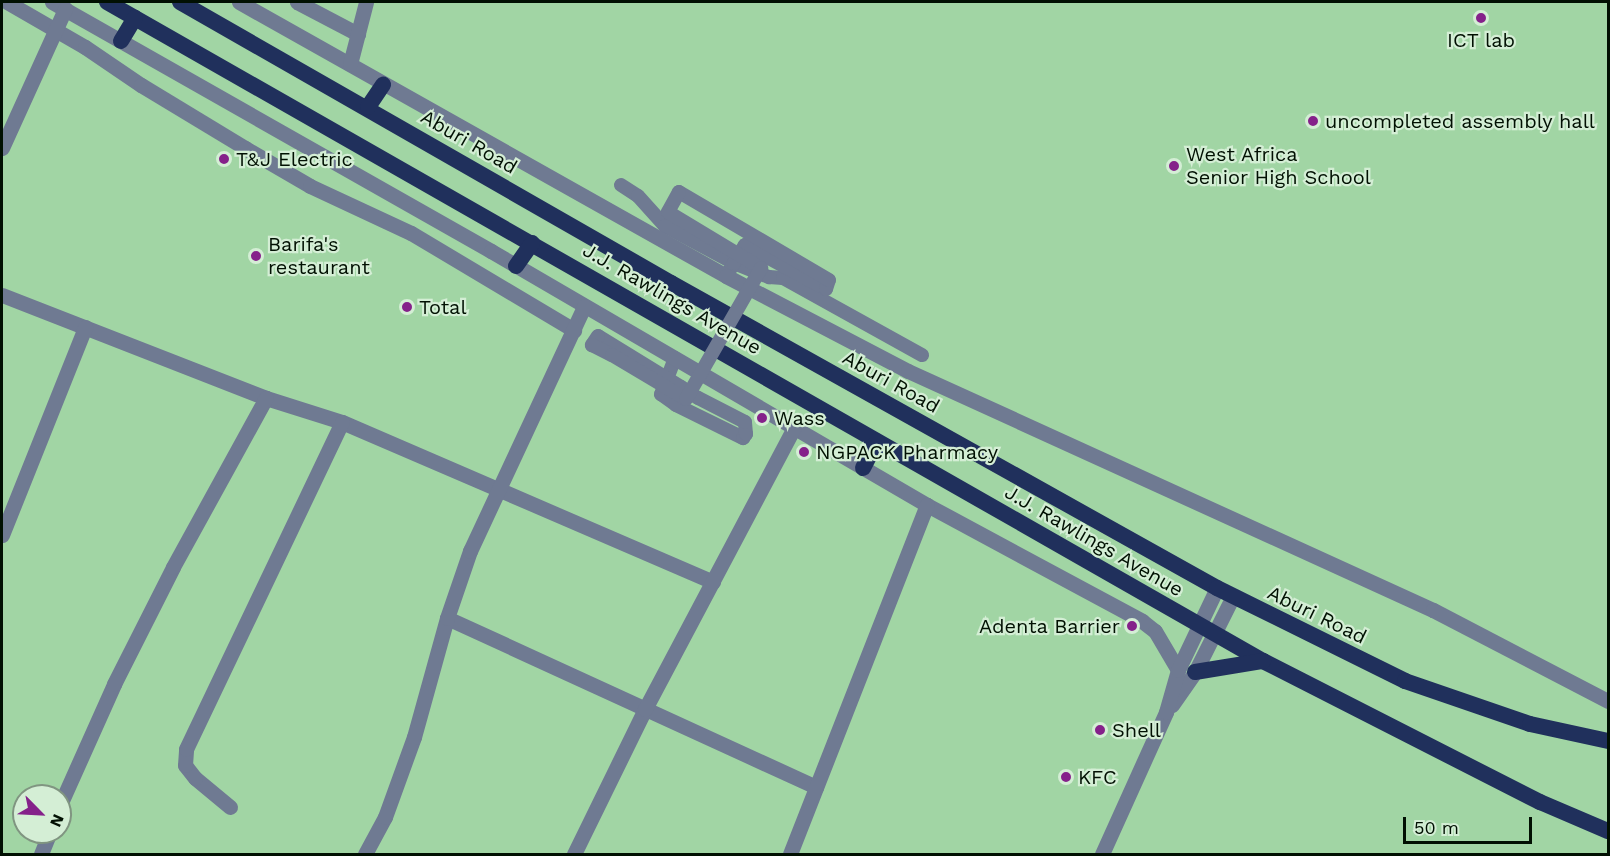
<!DOCTYPE html>
<style>
body{margin:0}
#map{position:relative;width:1610px;height:856px;overflow:hidden;background:#a1d5a4;font-family:"Work Sans",sans-serif}
div>[style]{position:absolute}
.pedestrian>*{height:14px;margin:-7px;padding:0 7px;transform-origin:7px;border-radius:7px;background:#6f7a92}
.minor>*{height:15px;margin:-7.5px;padding:0 7.5px;transform-origin:7.5px;border-radius:7.5px;background:#6f7a92}
.tertiary>*{height:15px;margin:-7.5px;padding:0 7.5px;transform-origin:7.5px;border-radius:7.5px;background:#6f7a92}
.trunk>*{height:16px;margin:-8px;padding:0 8px;transform-origin:8px;border-radius:8px;background:#20305c}
.pedestrian-bridge>*{height:14px;margin:-7px;padding:0 7px;transform-origin:7px;border-radius:7px;background:#6f7a92}
.dots>*{width:16px;height:16px;translate:-50% -50%;box-sizing:border-box;border:3px solid #d4eed5;border-radius:50%}
span{translate:-50% -50%;white-space:nowrap;text-align:center;line-height:1.15;-webkit-text-stroke:4.5px #d4eed5;paint-order:stroke}
.poi-label{font-size:20px;color:#011002}
.left{translate:0 -50%;text-align:left}
.right{translate:-100% -50%;text-align:right}
.street-label{font-size:20px;color:#011002}
.frame{position:absolute;inset:0;border:3px solid #011002;pointer-events:none}
.north{position:absolute;left:12px;top:784px;width:60px;height:60px;box-sizing:border-box;background:#d4eed5;border:2px solid #809581;border-radius:50%;rotate:114deg;font-size:16px;font-weight:700;line-height:24px;text-align:center;color:#011002}
.north::after{content:'';display:block;margin:auto;width:21px;height:27px;background:#85218a;clip-path:polygon(50% 0,100% 100%,50% 72%,0 100%)}
.scale{position:absolute;left:1403px;top:817px;width:129px;height:27px;box-sizing:border-box;border:3px solid #011002;border-top:0;padding-left:8px;font-size:18px;line-height:21px;white-space:nowrap;color:#011002;-webkit-text-stroke:4px #d4eed5;paint-order:stroke}
</style>
<div id="map">
<div class="pedestrian">
<div style="left:621px;top:185px;width:20px;rotate:33deg"></div>
<div style="left:638px;top:196px;width:40px;rotate:48deg"></div>
<div style="left:665px;top:226px;width:78px;rotate:28.2deg"></div>
<div style="left:734px;top:263px;width:38px;rotate:22deg"></div>
<div style="left:769px;top:277px;width:14px;rotate:4deg"></div>
<div style="left:783px;top:278px;width:159px;rotate:29deg"></div>
<div style="left:726px;top:276px;width:15px;rotate:-58deg"></div>
<div style="left:734px;top:263px;width:21px;rotate:-59deg"></div>
<div style="left:745px;top:245px;width:92px;rotate:28.5deg"></div>
<div style="left:826px;top:289px;width:9px;rotate:-72deg"></div>
<div style="left:829px;top:280px;width:174px;rotate:-149.6deg"></div>
<div style="left:679px;top:192px;width:23px;rotate:119deg"></div>
<div style="left:668px;top:212px;width:109px;rotate:31.1deg"></div>
<div style="left:675px;top:358px;width:39px;rotate:111deg"></div>
<div style="left:661px;top:394px;width:19px;rotate:36deg"></div>
<div style="left:676px;top:405px;width:75px;rotate:26.2deg"></div>
<div style="left:743px;top:438px;width:5px;rotate:-53deg"></div>
<div style="left:746px;top:434px;width:12px;rotate:-95deg"></div>
<div style="left:745px;top:422px;width:53px;rotate:-152.9deg"></div>
<div style="left:698px;top:398px;width:20px;rotate:-147deg"></div>
<div style="left:681px;top:387px;width:97px;rotate:-148.4deg"></div>
<div style="left:598px;top:336px;width:11px;rotate:124deg"></div>
<div style="left:592px;top:345px;width:22px;rotate:27deg"></div>
<div style="left:612px;top:355px;width:86px;rotate:30.7deg"></div>
</div>
<div class="minor">
<div style="left:7px;top:2px;width:90px;rotate:30deg"></div>
<div style="left:85px;top:47px;width:68px;rotate:34.2deg"></div>
<div style="left:141px;top:85px;width:122px;rotate:31.2deg"></div>
<div style="left:245px;top:148px;width:75px;rotate:30.3deg"></div>
<div style="left:310px;top:186px;width:111px;rotate:25deg"></div>
<div style="left:411px;top:233px;width:190px;rotate:30.8deg"></div>
<div style="left:52px;top:2px;width:505px;rotate:29.56deg"></div>
<div style="left:491px;top:251px;width:505px;rotate:30.22deg"></div>
<div style="left:927px;top:505px;width:244px;rotate:28.3deg"></div>
<div style="left:1142px;top:621px;width:16px;rotate:38deg"></div>
<div style="left:1155px;top:631px;width:45px;rotate:59.5deg"></div>
<div style="left:239px;top:2px;width:559px;rotate:29.36deg"></div>
<div style="left:726px;top:276px;width:205px;rotate:27.6deg"></div>
<div style="left:908px;top:371px;width:577px;rotate:24.48deg"></div>
<div style="left:1433px;top:610px;width:197px;rotate:27.5deg"></div>
<div style="left:297px;top:2px;width:69px;rotate:27.7deg"></div>
<div style="left:350px;top:64px;width:64px;rotate:-75.5deg"></div>
<div style="left:2px;top:148px;width:153px;rotate:-65.6deg"></div>
<div style="left:2px;top:295px;width:283px;rotate:21.3deg"></div>
<div style="left:266px;top:398px;width:80px;rotate:17.5deg"></div>
<div style="left:342px;top:422px;width:404px;rotate:23.3deg"></div>
<div style="left:2px;top:535px;width:224px;rotate:-68.2deg"></div>
<div style="left:447px;top:618px;width:406px;rotate:24.6deg"></div>
<div style="left:60px;top:805px;width:133px;rotate:-65.9deg"></div>
<div style="left:114px;top:684px;width:131px;rotate:-63.2deg"></div>
<div style="left:173px;top:567px;width:193px;rotate:-61.2deg"></div>
<div style="left:230px;top:807px;width:45px;rotate:-140.4deg"></div>
<div style="left:195px;top:778px;width:16px;rotate:-128deg"></div>
<div style="left:185px;top:765px;width:16px;rotate:-86deg"></div>
<div style="left:186px;top:749px;width:362px;rotate:-64.5deg"></div>
<div style="left:41px;top:854px;width:24px;rotate:-68deg"></div>
<div style="left:365px;top:854px;width:42px;rotate:-61.6deg"></div>
<div style="left:385px;top:817px;width:85px;rotate:-70.1deg"></div>
<div style="left:414px;top:737px;width:123px;rotate:-74.5deg"></div>
<div style="left:447px;top:618px;width:71px;rotate:-71.1deg"></div>
<div style="left:470px;top:551px;width:270px;rotate:-65deg"></div>
<div style="left:574px;top:854px;width:161px;rotate:-63.9deg"></div>
<div style="left:645px;top:709px;width:318px;rotate:-62.1deg"></div>
<div style="left:790px;top:854px;width:375px;rotate:-68.6deg"></div>
</div>
<div class="tertiary">
<div style="left:1172px;top:705px;width:40px;rotate:-55.1deg"></div>
<div style="left:1195px;top:672px;width:85px;rotate:-63.4deg"></div>
<div style="left:1102px;top:854px;width:156px;rotate:-65.7deg"></div>
<div style="left:1166px;top:712px;width:44px;rotate:-74.1deg"></div>
<div style="left:1178px;top:670px;width:91px;rotate:-64.6deg"></div>
</div>
<div class="trunk">
<div style="left:107px;top:2px;width:1331px;rotate:29.69deg"></div>
<div style="left:1263px;top:661px;width:311px;rotate:27deg"></div>
<div style="left:1540px;top:802px;width:74px;rotate:23.1deg"></div>
<div style="left:180px;top:2px;width:566px;rotate:29.78deg"></div>
<div style="left:671px;top:283px;width:625px;rotate:29.19deg"></div>
<div style="left:1217px;top:588px;width:210px;rotate:26.3deg"></div>
<div style="left:1405px;top:681px;width:132px;rotate:19deg"></div>
<div style="left:1530px;top:724px;width:80px;rotate:12.3deg"></div>
<div style="left:121px;top:41px;width:27px;rotate:-59deg"></div>
<div style="left:368px;top:107px;width:27px;rotate:-56deg"></div>
<div style="left:516px;top:266px;width:28px;rotate:-55deg"></div>
<div style="left:863px;top:468px;width:30px;rotate:-63deg"></div>
<div style="left:1195px;top:672px;width:69px;rotate:-9.2deg"></div>
</div>
<div class="pedestrian-bridge">
<div style="left:686px;top:399px;width:151px;rotate:-60.2deg"></div>
</div>
<div class="dots">
<div style="left:1481px;top:18px;background:#85218a"></div>
<div style="left:1313px;top:121px;background:#85218a"></div>
<div style="left:224px;top:159px;background:#85218a"></div>
<div style="left:1174px;top:166px;background:#85218a"></div>
<div style="left:256px;top:256px;background:#85218a"></div>
<div style="left:407px;top:307px;background:#85218a"></div>
<div style="left:762px;top:418px;background:#85218a"></div>
<div style="left:804px;top:452px;background:#85218a"></div>
<div style="left:1132px;top:626px;background:#85218a"></div>
<div style="left:1100px;top:730px;background:#85218a"></div>
<div style="left:1066px;top:777px;background:#85218a"></div>
</div>
<div class="poi-label">
<span style="left:1481px;top:40px">ICT lab</span>
<span class="left" style="left:1325px;top:121px">uncompleted assembly hall</span>
<span class="left" style="left:1186px;top:166px">West Africa<br>Senior High School</span>
<span class="left" style="left:236px;top:159px">T&amp;J Electric</span>
<span class="left" style="left:268px;top:256px">Barifa's<br>restaurant</span>
<span class="left" style="left:419px;top:307px">Total</span>
<span class="left" style="left:774px;top:418px">Wass</span>
<span class="left" style="left:816px;top:452px">NGPACK Pharmacy</span>
<span class="right" style="left:1120px;top:626px">Adenta Barrier</span>
<span class="left" style="left:1112px;top:730px">Shell</span>
<span class="left" style="left:1078px;top:777px">KFC</span>
</div>
<div class="street-label">
<span style="left:469px;top:142px;rotate:30deg">Aburi Road</span>
<span style="left:672px;top:299px;rotate:30deg">J.J. Rawlings Avenue</span>
<span style="left:891px;top:382px;rotate:29deg">Aburi Road</span>
<span style="left:1094px;top:541px;rotate:30deg">J.J. Rawlings Avenue</span>
<span style="left:1317px;top:615px;rotate:26deg">Aburi Road</span>
</div>
<div class="frame"></div>
<div class="north">N</div>
<div class="scale">50 m</div>
</div>
